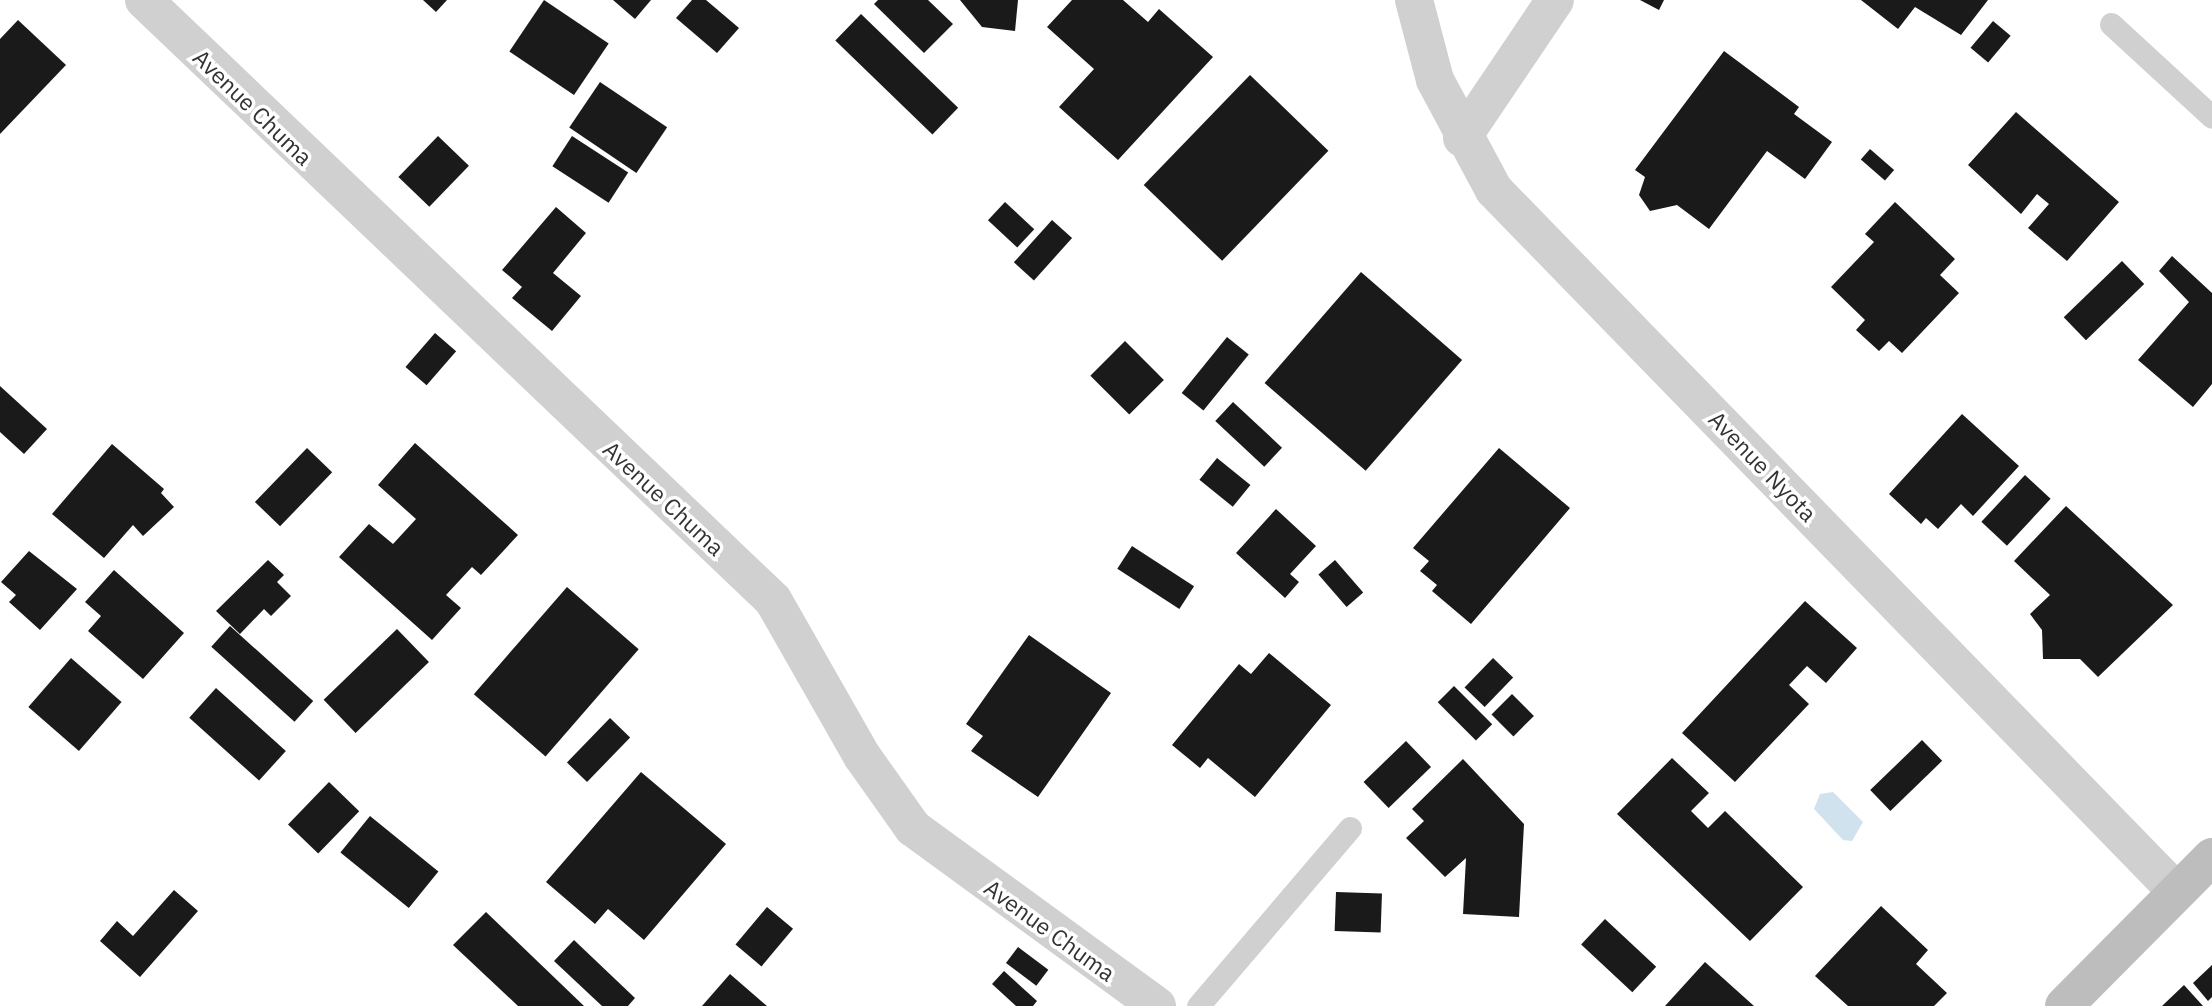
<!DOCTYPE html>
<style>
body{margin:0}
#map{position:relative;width:2212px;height:1006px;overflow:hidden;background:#fff;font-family:"IBM Plex Sans",sans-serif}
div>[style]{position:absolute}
.water>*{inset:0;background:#cfe2ee}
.building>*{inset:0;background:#1a1a1a;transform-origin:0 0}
.lane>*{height:23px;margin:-11.5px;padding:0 11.5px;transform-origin:11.5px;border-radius:11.5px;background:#d0d0d0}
.street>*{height:38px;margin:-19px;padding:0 19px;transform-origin:19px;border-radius:19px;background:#d0d0d0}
.secondary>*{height:38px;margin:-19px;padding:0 19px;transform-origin:19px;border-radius:19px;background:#bdbdbd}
span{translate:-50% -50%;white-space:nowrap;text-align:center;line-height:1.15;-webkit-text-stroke:7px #fff;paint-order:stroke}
.street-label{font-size:23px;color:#333}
</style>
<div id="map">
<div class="water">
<div style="clip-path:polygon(1833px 792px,1863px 822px,1852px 841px,1843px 840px,1814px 809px,1820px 794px)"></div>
</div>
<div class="building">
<div style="clip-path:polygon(423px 0,447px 0,436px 12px)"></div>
<div style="left:544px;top:0;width:78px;height:62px;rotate:34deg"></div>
<div style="clip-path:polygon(613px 0,651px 0,635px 19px)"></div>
<div style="clip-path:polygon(692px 0,706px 0,739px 28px,717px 53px,676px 18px)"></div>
<div style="clip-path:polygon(878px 0,928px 0,953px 24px,924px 53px,874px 4px)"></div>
<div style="clip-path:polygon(960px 0,1018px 0,1015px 31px,982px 27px)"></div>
<div style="clip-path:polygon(1072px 0,1123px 0,1148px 22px,1159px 9px,1213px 57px,1118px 160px,1059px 107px,1094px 69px,1047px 27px)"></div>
<div style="clip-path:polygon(1640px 0,1664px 0,1659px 10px)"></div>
<div style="clip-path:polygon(1861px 0,1988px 0,1961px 35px,1915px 7px,1898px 29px)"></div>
<div style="left:861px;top:14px;width:135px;height:37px;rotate:44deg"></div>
<div style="clip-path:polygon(18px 20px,66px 65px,0 134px,0 39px)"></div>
<div style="left:1993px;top:21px;width:23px;height:35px;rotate:40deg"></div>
<div style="clip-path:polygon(1724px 51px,1799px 107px,1794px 114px,1832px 142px,1805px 179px,1767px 151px,1709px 229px,1677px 205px,1650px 211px,1639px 195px,1645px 177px,1635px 170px)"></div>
<div style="left:1250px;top:75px;width:109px;height:153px;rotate:44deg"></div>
<div style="left:600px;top:82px;width:81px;height:55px;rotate:34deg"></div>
<div style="clip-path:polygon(2016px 112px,2119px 202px,2067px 261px,2028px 228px,2049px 204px,2037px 194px,2021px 214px,1968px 165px)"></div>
<div style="left:438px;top:136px;width:43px;height:57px;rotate:44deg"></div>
<div style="left:572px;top:136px;width:67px;height:36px;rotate:33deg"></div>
<div style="left:1870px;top:149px;width:32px;height:14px;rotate:41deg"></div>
<div style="left:1005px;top:202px;width:40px;height:25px;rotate:43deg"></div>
<div style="clip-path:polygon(1895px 202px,1955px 259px,1940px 275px,1959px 293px,1902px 353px,1889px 341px,1879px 351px,1856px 330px,1865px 320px,1831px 287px,1874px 242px,1865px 234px)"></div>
<div style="clip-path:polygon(556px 207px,586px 233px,553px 273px,581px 296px,552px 331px,512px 298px,522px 287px,502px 270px)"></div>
<div style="left:1052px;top:220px;width:27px;height:57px;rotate:42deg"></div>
<div style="clip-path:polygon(2172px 256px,2212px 293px,2212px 384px,2193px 407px,2138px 360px,2189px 302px,2159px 271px)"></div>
<div style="left:2122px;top:261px;width:32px;height:81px;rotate:46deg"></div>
<div style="left:1361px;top:272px;width:134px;height:147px;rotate:41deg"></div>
<div style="left:435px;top:333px;width:28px;height:45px;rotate:41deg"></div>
<div style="left:1227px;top:337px;width:28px;height:72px;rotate:39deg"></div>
<div style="left:1125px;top:341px;width:55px;height:49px;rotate:45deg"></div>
<div style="clip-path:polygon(0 386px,47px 429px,24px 454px,0 432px)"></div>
<div style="left:1233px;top:402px;width:67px;height:26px;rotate:43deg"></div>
<div style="clip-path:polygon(1962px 414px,2019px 466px,1973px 516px,1961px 504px,1938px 529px,1926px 518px,1921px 524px,1889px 494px)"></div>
<div style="clip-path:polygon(415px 443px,518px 535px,481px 575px,472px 567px,446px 595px,461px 608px,432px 640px,339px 557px,369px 524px,393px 544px,416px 519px,378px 485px)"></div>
<div style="clip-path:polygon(112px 444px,164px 489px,161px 493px,174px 507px,143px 536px,133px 525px,104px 558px,52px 514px)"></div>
<div style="left:307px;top:448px;width:35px;height:75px;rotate:44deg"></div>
<div style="clip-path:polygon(1499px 448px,1570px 508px,1471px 624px,1432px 591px,1437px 585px,1420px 571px,1429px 561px,1413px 548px)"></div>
<div style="left:1217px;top:458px;width:43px;height:28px;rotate:39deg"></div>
<div style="left:2025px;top:475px;width:35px;height:64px;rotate:43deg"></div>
<div style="clip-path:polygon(2066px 506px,2173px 605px,2098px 677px,2080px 659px,2043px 659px,2042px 630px,2030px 614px,2050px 595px,2014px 561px)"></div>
<div style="clip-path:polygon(1276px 509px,1316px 546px,1290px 574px,1299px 582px,1285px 598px,1236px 553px)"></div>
<div style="left:1132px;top:546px;width:74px;height:27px;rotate:33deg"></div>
<div style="clip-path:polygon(29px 551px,77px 589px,40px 630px,9px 602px,16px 595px,1px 582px)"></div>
<div style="clip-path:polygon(268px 560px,284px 575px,277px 582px,291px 596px,271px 616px,264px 609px,240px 634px,216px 611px)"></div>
<div style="left:1335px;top:560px;width:43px;height:22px;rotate:49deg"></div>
<div style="clip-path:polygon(114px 570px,184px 633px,143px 679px,88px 631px,101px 616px,85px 602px)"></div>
<div style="left:567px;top:587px;width:95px;height:142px;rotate:41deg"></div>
<div style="clip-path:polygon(1805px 601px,1857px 648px,1826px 683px,1807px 666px,1789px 685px,1809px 704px,1735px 782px,1682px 733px)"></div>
<div style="left:230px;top:626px;width:112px;height:28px;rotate:42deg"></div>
<div style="left:397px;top:629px;width:46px;height:102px;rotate:46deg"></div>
<div style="clip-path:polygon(1029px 635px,1111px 693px,1038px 797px,971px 751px,983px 736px,966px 724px)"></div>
<div style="clip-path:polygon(1269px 653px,1331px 705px,1255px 797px,1208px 758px,1200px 768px,1172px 745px,1239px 664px,1251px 674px)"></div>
<div style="left:71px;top:658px;width:67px;height:65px;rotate:41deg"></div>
<div style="left:1493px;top:658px;width:28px;height:41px;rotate:44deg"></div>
<div style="left:1454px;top:686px;width:54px;height:23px;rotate:45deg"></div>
<div style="left:216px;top:688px;width:94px;height:40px;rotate:42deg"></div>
<div style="left:1512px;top:694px;width:31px;height:29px;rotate:45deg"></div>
<div style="left:610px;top:718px;width:28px;height:62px;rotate:44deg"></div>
<div style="left:1922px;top:740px;width:29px;height:72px;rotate:46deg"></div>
<div style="left:1406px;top:741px;width:36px;height:59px;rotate:46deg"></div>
<div style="clip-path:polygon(1672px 758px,1709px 793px,1691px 811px,1708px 828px,1725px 811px,1803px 887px,1750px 941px,1617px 814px)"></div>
<div style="clip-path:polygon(1463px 759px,1524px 824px,1519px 917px,1463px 914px,1466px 858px,1445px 877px,1406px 838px,1424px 821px,1412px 809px)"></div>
<div style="clip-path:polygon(641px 772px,726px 844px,644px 940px,608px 909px,595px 924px,546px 882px)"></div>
<div style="left:329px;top:782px;width:42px;height:59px;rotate:44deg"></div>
<div style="left:370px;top:816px;width:88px;height:47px;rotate:39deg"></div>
<div style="clip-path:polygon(174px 890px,198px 911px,140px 977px,100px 941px,117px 921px,133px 936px)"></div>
<div style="left:1336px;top:892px;width:46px;height:39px;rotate:2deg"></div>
<div style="clip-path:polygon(1881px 906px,1928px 950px,1916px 964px,1947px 993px,1934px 1006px,1848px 1006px,1815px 976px)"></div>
<div style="left:767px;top:907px;width:34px;height:49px;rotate:40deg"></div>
<div style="clip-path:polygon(486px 912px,584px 1006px,518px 1006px,453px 945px)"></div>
<div style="left:1605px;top:919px;width:70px;height:35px;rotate:43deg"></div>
<div style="clip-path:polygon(574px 940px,635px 998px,628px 1006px,602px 1006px,554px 961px)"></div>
<div style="left:1018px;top:947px;width:38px;height:20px;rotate:37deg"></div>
<div style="clip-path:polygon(1705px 962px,1754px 1006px,1665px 1006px)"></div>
<div style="clip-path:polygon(2212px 965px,2212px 997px,2208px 1001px,2193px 983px)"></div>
<div style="clip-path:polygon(1004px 971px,1037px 1001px,1033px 1006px,1016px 1006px,992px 984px)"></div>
<div style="clip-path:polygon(730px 974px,767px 1006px,702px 1006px)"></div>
<div style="clip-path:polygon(2184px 985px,2203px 1006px,2162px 1006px)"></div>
</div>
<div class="lane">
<div style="left:2111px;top:24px;width:137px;rotate:42.6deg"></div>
<div style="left:1198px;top:1006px;width:234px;rotate:-49.5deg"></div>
</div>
<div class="street">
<div style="left:144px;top:0;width:869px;rotate:43.65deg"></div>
<div style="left:773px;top:600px;width:180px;rotate:60.3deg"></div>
<div style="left:862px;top:756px;width:88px;rotate:54.7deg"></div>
<div style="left:913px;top:828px;width:302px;rotate:36.1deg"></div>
<div style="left:1414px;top:0;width:83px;rotate:75.3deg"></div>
<div style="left:1435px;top:80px;width:125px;rotate:61.8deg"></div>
<div style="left:1494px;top:190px;width:979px;rotate:45.79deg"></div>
<div style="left:1462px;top:138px;width:166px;rotate:-56deg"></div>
</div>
<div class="secondary">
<div style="left:2064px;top:1006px;width:210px;rotate:-45.2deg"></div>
</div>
<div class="street-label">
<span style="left:253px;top:107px;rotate:44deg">Avenue Chuma</span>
<span style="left:1763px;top:466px;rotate:46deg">Avenue Nyota</span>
<span style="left:664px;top:498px;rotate:43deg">Avenue Chuma</span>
<span style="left:1050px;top:930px;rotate:36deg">Avenue Chuma</span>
</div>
</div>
